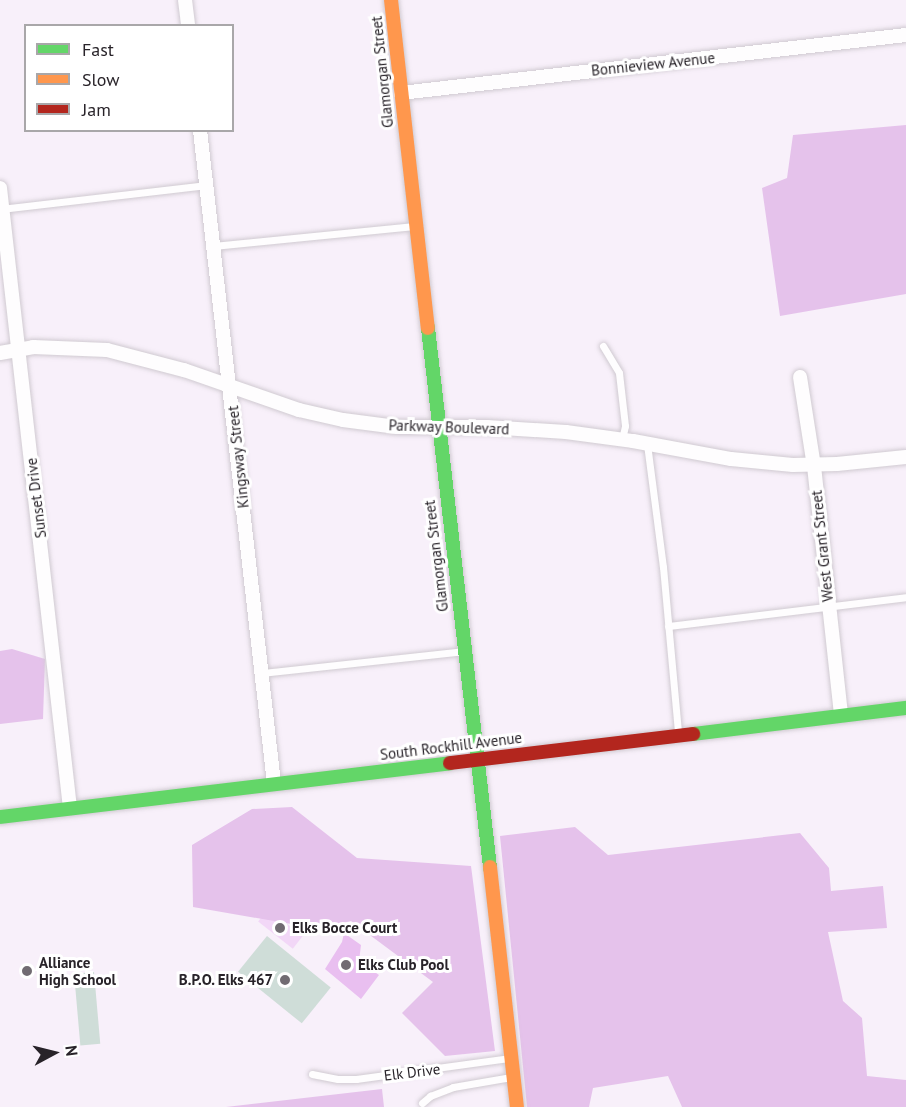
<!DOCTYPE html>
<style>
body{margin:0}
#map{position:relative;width:906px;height:1107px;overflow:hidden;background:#f8f0fa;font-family:"PT Sans",sans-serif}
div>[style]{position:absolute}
.green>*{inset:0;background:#f2d7f7;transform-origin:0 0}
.forest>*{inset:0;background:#e5c2eb}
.water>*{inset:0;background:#e9bff0}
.building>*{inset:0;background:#cfddd8;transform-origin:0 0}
.roads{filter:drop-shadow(0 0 2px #d0cad1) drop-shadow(0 0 2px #d0cad1)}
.lane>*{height:7px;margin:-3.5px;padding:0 3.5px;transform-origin:3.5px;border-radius:3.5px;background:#fefdfe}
.street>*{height:14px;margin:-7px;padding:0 7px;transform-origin:7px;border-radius:7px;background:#fefdfe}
.fast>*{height:14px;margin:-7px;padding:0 7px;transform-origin:7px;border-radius:7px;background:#63d668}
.slow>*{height:14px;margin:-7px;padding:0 7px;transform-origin:7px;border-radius:7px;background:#ff974d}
.jam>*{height:14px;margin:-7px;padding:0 7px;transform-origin:7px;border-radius:7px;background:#b3261e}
.dots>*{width:16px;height:16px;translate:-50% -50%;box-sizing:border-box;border:3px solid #fff;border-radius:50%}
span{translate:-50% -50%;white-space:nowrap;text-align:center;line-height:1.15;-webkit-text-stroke:6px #fff;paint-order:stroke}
.street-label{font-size:15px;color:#282329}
.poi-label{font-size:15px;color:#282329;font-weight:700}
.left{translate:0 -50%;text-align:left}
.right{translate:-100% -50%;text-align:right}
.legend{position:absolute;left:24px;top:24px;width:210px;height:108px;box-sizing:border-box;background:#fff;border:2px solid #a9a7a9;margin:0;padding:8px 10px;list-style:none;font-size:18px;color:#282329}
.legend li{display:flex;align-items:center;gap:12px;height:30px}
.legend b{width:30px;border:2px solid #a9a7a9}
.north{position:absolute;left:24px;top:1023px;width:60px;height:60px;-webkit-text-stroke:4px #fff;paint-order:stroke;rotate:83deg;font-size:16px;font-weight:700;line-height:24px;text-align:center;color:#282329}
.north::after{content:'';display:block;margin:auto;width:21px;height:27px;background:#282329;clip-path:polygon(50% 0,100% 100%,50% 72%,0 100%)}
</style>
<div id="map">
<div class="green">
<div style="left:268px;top:909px;width:44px;height:16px;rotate:38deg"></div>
</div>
<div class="forest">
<div style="clip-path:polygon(906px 125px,906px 294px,780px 316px,762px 188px,787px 178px,793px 135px)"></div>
<div style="clip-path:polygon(12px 649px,45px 659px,43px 719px,0 724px,0 651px)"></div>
<div style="clip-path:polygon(292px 807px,357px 858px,471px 866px,495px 1051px,445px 1056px,402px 1013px,433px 982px,351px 921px,320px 929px,193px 907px,192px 845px,252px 809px)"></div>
<div style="clip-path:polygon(575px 827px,608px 855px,800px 833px,829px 868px,831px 891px,883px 886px,887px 928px,828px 932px,843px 1001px,862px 1018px,867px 1076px,906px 1080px,906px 1107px,682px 1107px,668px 1076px,593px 1088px,589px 1107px,527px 1107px,500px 836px)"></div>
<div style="clip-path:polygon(382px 1089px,384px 1107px,226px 1107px)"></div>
</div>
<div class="water">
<div style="clip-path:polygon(344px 933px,361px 945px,359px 961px,379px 975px,361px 999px,325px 969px,342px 942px)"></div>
</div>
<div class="building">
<div style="left:267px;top:936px;width:82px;height:46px;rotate:39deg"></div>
<div style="left:94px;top:972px;width:72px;height:20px;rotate:85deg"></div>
</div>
<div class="roads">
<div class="lane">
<div style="left:0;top:209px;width:207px;rotate:-6.6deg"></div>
<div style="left:214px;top:246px;width:203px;rotate:-5.7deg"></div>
<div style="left:603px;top:346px;width:31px;rotate:59deg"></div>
<div style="left:619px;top:373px;width:53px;rotate:83.5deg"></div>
<div style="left:625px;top:426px;width:13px;rotate:103deg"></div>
<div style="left:647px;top:444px;width:124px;rotate:82.6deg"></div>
<div style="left:663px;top:567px;width:167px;rotate:84.8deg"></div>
<div style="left:668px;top:626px;width:240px;rotate:-6.9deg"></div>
<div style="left:262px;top:673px;width:203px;rotate:-6.2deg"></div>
<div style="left:312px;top:1074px;width:26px;rotate:11deg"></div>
<div style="left:338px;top:1079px;width:18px"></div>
<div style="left:356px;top:1079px;width:154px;rotate:-7.8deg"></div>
<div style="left:422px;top:1103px;width:11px;rotate:-41deg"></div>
<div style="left:430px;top:1096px;width:25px;rotate:-21deg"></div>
<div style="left:453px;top:1087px;width:59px;rotate:-9.8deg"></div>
</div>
<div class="street">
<div style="left:185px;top:0;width:26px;rotate:83deg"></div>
<div style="left:401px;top:93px;width:508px;rotate:-6.55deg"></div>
<div style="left:200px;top:130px;width:658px;rotate:83.54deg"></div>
<div style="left:0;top:188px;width:624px;rotate:83.56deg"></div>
<div style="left:0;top:353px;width:34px;rotate:-10deg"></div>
<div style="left:33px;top:347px;width:74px;rotate:2.3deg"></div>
<div style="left:107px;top:350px;width:80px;rotate:14.6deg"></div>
<div style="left:184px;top:370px;width:122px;rotate:19.2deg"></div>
<div style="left:299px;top:410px;width:45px;rotate:12.8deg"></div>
<div style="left:343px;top:420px;width:54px;rotate:7.4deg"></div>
<div style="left:397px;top:427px;width:90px"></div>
<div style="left:487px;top:427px;width:79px;rotate:3.6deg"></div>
<div style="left:566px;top:432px;width:68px;rotate:7.7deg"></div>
<div style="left:633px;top:441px;width:100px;rotate:10.4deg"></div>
<div style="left:731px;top:459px;width:62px;rotate:5.5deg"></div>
<div style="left:793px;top:465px;width:44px;rotate:-1.3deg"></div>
<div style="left:837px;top:464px;width:69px;rotate:-5.8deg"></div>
<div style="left:800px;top:377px;width:90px;rotate:81.1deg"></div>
<div style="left:814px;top:466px;width:251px;rotate:83.8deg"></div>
</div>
<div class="fast">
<div style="left:428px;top:328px;width:543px;rotate:83.44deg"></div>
<div style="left:693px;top:734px;width:215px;rotate:-7deg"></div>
<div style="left:0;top:817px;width:453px;rotate:-6.8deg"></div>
</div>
<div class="slow">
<div style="left:391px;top:0;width:330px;rotate:83.6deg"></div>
<div style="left:490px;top:867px;width:242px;rotate:83.6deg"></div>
</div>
<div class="jam">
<div style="left:450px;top:763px;width:245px;rotate:-6.8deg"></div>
</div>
</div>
<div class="dots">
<div style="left:280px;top:928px;background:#716b72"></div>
<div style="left:346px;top:965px;background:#716b72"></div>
<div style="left:27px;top:971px;background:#716b72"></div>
<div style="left:285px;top:980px;background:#716b72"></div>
</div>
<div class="street-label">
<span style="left:653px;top:64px;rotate:-6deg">Bonnieview Avenue</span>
<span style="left:382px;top:72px;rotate:-96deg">Glamorgan Street</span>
<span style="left:449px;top:427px;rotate:2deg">Parkway Boulevard</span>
<span style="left:238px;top:457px;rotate:-96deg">Kingsway Street</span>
<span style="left:36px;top:498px;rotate:-97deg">Sunset Drive</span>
<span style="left:822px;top:546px;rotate:-96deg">West Grant Street</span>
<span style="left:436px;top:556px;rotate:-97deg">Glamorgan Street</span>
<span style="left:451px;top:746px;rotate:-7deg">South Rockhill Avenue</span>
<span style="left:412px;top:1072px;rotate:-7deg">Elk Drive</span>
</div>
<div class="poi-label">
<span class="left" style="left:292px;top:928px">Elks Bocce Court</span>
<span class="left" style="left:39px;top:971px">Alliance<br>High School</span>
<span class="left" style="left:358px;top:965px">Elks Club Pool</span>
<span class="right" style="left:273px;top:980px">B.P.O. Elks 467</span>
</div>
<ul class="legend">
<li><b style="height:8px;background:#63d668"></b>Fast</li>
<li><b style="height:8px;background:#ff974d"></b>Slow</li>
<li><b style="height:8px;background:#b3261e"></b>Jam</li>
</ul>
<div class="north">N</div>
</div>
